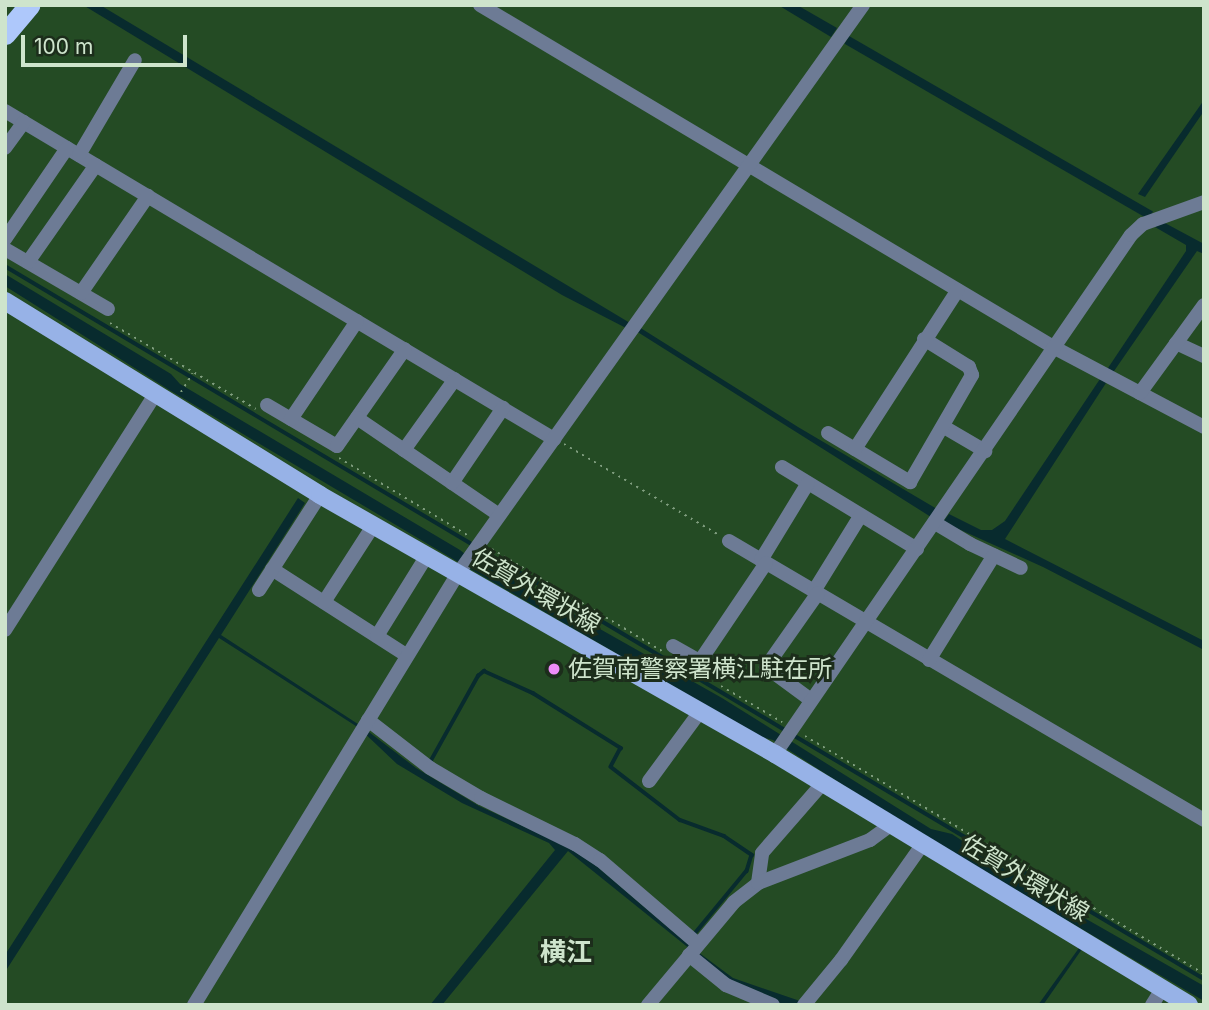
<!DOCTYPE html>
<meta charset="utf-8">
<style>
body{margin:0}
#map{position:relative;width:1209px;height:1010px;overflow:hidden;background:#244b24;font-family:Inter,"Noto Sans JP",sans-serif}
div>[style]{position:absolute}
.water>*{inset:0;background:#082b2e;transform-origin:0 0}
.stream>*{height:3.5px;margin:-1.75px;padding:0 1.75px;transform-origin:1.75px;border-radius:1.75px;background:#082b2e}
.path>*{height:2px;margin-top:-1px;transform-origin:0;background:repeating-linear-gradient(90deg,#809e7f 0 2px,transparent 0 7px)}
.minor>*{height:14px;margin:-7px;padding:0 7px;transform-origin:7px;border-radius:7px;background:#6d7b95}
.major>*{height:18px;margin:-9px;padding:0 9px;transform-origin:9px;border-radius:9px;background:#97b2e7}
.highway>*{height:21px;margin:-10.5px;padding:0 10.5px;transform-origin:10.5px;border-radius:10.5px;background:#aec8fb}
.dots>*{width:19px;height:19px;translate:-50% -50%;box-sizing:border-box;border:4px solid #1c2d1b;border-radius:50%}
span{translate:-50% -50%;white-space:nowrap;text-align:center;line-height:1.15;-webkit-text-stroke:6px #1c2d1b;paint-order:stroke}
.street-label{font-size:24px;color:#cee4cc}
.poi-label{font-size:24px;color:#cee4cc}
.left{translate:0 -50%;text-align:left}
.neighbourhood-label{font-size:26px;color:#cee4cc;font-weight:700}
.frame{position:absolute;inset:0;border:7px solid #cee4cc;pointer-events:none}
.scale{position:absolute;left:21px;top:35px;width:166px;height:32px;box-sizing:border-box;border:4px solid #cee4cc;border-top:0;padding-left:9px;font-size:21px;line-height:24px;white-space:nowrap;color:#cee4cc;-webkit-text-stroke:5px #1c2d1b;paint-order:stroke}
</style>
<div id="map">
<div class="water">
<div style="clip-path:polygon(83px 5px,100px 5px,630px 323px,626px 328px,562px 295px)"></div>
<div style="clip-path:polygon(778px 5px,797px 5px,837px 28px,831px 37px)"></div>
<div style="left:849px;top:36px;width:351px;height:9px;rotate:30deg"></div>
<div style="clip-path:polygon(1204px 100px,1204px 111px,1145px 197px,1138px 194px)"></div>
<div style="clip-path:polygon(1163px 222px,1204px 244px,1204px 254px,1197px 251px,1112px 374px,1106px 371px,1186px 251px,1186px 245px,1155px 227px)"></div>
<div style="clip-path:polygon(5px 274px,171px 374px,180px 384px,460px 550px,475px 562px,508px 577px,722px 698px,931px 829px,952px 834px,1044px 895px,1204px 986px,1204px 1001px,907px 826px,773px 740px,761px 737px,453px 559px,171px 391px,5px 286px)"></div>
<div style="clip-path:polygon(639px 327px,798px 427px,937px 509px,931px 517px,636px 331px)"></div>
<div style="clip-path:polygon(1100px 379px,1106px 383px,1005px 539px,1204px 641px,1204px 650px,1043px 567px,943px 522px,949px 514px,981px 530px,992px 530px,1005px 521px)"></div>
<div style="clip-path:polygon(298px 498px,305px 503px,221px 635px,361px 726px,416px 768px,479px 806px,571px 848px,593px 863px,690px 946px,733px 978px,800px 1001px,800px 1005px,783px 1005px,731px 982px,568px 851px,442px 1005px,430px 1005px,555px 850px,549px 843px,462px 803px,397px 764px,359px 728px,219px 638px,5px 972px,5px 955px)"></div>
<div style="clip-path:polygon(1079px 948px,1082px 949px,1050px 995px,1043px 1005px,1038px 1005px)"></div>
</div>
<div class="stream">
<div style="left:5px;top:266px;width:541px;rotate:30.78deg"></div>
<div style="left:482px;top:550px;width:352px;rotate:30.7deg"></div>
<div style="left:795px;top:736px;width:476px;rotate:30.7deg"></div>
<div style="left:429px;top:764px;width:101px;rotate:-60.9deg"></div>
<div style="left:478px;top:676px;width:8px;rotate:-40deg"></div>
<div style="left:484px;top:671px;width:54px;rotate:24.2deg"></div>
<div style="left:533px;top:693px;width:104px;rotate:32deg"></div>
<div style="left:621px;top:748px;width:21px;rotate:118deg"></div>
<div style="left:611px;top:767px;width:87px;rotate:37.5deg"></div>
<div style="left:680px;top:820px;width:47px;rotate:20deg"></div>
<div style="left:724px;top:836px;width:34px;rotate:34deg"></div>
<div style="left:752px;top:855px;width:17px;rotate:107deg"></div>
<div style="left:747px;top:871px;width:83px;rotate:129.6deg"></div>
</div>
<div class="path">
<div style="left:110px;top:323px;width:169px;rotate:30.5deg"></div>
<div style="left:181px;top:392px;width:22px;rotate:-58deg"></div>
<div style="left:564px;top:444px;width:180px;rotate:30.4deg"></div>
<div style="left:339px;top:458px;width:152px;rotate:31deg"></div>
<div style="left:492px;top:549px;width:198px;rotate:31deg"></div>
<div style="left:721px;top:686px;width:71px;rotate:30.5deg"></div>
<div style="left:805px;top:736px;width:465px;rotate:30.8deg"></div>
<div style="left:995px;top:868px;width:15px;rotate:-58deg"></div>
</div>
<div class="minor">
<div style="left:480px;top:5px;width:670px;rotate:30.82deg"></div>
<div style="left:1055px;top:348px;width:169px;rotate:27.9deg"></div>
<div style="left:5px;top:111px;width:640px;rotate:30.86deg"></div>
<div style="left:5px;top:148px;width:32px;rotate:-54deg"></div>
<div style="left:79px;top:155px;width:110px;rotate:-59.5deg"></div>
<div style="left:5px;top:239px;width:110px;rotate:-55.7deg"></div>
<div style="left:5px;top:249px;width:119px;rotate:30.2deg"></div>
<div style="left:28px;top:262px;width:118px;rotate:-55deg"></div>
<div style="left:81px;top:293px;width:118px;rotate:-55.4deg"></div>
<div style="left:1176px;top:343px;width:31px;rotate:25deg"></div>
<div style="left:1140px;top:393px;width:109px;rotate:-54deg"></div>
<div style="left:267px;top:405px;width:81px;rotate:30.4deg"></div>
<div style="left:337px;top:446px;width:118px;rotate:-55deg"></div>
<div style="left:357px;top:418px;width:172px;rotate:34.3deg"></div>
<div style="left:291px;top:419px;width:118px;rotate:-56deg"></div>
<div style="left:944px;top:427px;width:48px;rotate:30.3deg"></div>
<div style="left:828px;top:433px;width:96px;rotate:30.9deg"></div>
<div style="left:910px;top:482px;width:124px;rotate:-59.9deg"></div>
<div style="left:972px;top:375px;width:9px;rotate:-111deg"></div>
<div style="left:969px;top:367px;width:53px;rotate:-148.1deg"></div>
<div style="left:855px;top:449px;width:189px;rotate:-57.1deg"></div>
<div style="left:404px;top:450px;width:87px;rotate:-54.3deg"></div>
<div style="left:782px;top:467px;width:158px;rotate:31.3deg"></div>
<div style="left:452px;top:483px;width:91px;rotate:-55.8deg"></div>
<div style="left:935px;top:523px;width:41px;rotate:31deg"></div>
<div style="left:970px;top:544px;width:56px;rotate:25.2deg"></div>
<div style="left:729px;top:541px;width:551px;rotate:30.43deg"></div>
<div style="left:761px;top:560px;width:90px;rotate:-58.6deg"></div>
<div style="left:272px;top:569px;width:159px;rotate:32.7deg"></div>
<div style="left:259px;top:590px;width:113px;rotate:-57.3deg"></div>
<div style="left:814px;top:591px;width:89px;rotate:-58.3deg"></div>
<div style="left:324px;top:602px;width:90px;rotate:-57.2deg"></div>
<div style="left:5px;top:630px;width:281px;rotate:-57.5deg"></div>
<div style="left:377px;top:636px;width:93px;rotate:-58.2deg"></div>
<div style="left:673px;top:646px;width:53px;rotate:29.5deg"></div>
<div style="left:929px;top:660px;width:123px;rotate:-58.2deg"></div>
<div style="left:700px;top:661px;width:118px;rotate:-56deg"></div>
<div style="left:811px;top:700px;width:56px;rotate:-143.7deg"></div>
<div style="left:766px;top:667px;width:90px;rotate:-54.9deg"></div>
<div style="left:368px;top:720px;width:78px;rotate:37.7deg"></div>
<div style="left:430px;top:768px;width:59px;rotate:30.5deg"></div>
<div style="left:481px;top:798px;width:105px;rotate:26.1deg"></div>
<div style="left:575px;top:844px;width:30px;rotate:33deg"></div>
<div style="left:600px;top:860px;width:129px;rotate:40.6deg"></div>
<div style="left:775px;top:754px;width:629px;rotate:-55.55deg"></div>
<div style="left:1131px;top:235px;width:16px;rotate:-43deg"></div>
<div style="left:1143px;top:224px;width:65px;rotate:-19.8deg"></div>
<div style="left:649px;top:781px;width:84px;rotate:-53.7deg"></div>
<div style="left:758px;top:883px;width:30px;rotate:-82deg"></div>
<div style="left:762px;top:853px;width:91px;rotate:-49deg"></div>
<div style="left:689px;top:955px;width:48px;rotate:39deg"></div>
<div style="left:726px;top:985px;width:51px;rotate:23.1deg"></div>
<div style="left:194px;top:1005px;width:504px;rotate:-58.55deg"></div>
<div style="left:457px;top:575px;width:700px;rotate:-54.54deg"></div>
<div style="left:648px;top:1005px;width:134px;rotate:-50.1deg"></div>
<div style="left:734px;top:902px;width:31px;rotate:-38deg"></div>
<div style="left:758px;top:883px;width:120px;rotate:-21deg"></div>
<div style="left:870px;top:840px;width:24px;rotate:-36deg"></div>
<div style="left:804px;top:1005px;width:58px;rotate:-50.6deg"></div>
<div style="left:841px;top:960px;width:141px;rotate:-54.8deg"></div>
<div style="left:1152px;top:1005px;width:19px;rotate:-58deg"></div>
</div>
<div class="major">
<div style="left:5px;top:301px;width:370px;rotate:31.6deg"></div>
<div style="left:320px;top:495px;width:524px;rotate:29.65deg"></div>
<div style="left:775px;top:754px;width:484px;rotate:31.2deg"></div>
</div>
<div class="highway">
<div style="left:5px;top:34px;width:38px;rotate:-50deg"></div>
</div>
<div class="dots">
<div style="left:554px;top:669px;background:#ee8cf8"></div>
</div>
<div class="street-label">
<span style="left:536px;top:591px;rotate:30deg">佐賀外環状線</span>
<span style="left:1025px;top:878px;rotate:31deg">佐賀外環状線</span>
</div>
<div class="poi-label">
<span class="left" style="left:568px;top:669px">佐賀南警察署横江駐在所</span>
</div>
<div class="neighbourhood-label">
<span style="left:566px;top:952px">横江</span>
</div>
<div class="frame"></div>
<div class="scale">100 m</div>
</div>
